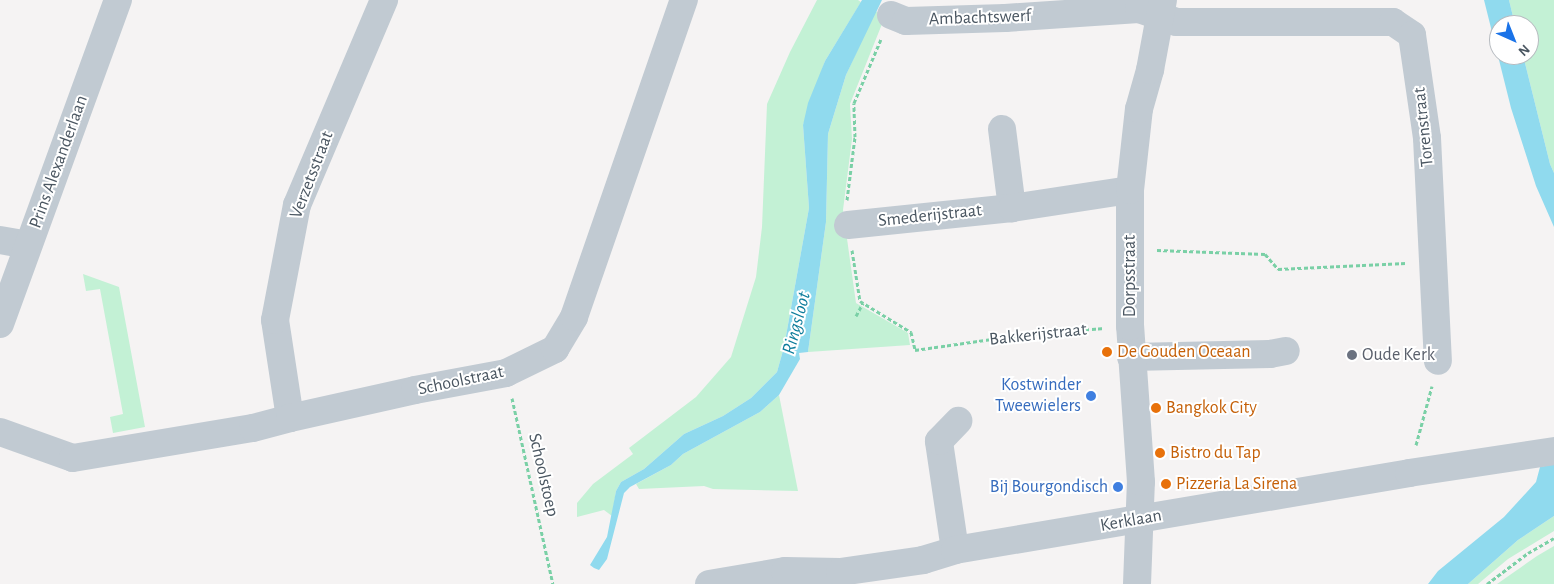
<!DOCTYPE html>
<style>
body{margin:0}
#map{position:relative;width:1554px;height:584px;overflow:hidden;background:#f5f3f3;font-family:"Alegreya Sans",sans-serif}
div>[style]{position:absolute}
.green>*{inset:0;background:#c3f1d5}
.water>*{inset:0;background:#90daee}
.path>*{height:3px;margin-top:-1.5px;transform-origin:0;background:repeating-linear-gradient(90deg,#7ad0a6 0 4px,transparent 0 6.5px)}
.minor>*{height:28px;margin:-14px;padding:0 14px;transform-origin:14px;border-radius:14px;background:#c1cad2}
.dots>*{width:14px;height:14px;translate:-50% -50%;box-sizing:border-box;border:2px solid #fff;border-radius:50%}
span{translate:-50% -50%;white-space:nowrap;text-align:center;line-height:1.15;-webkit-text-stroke:4px #fff;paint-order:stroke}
.street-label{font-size:18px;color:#4a5661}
.food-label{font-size:18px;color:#c56008}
.left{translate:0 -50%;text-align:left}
.worship-label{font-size:18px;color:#5b616d}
.shop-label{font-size:18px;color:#366cbe}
.right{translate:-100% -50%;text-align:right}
.water-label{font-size:19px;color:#0c7c9b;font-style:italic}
.north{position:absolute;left:1489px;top:15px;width:50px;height:50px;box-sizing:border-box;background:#fff;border:1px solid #b7bbc0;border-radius:50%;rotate:136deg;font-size:14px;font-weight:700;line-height:20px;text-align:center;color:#4a5661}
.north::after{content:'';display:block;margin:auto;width:18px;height:22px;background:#1a73e8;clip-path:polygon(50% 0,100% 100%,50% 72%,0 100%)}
</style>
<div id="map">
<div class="green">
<div style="clip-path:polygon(817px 0,858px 0,861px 2px,825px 61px,803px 125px,809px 208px,784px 347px,777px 372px,751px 398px,723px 416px,684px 434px,644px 469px,621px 482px,616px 491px,612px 516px,604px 510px,577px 517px,577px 503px,593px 484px,633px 454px,629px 448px,696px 397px,731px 357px,756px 277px,762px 227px,767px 104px,790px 52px)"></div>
<div style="clip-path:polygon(1509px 0,1554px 0,1554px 173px,1550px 164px,1523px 55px,1529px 55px,1529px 25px,1515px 25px)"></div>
<div style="clip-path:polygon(875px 11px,882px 14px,884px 19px,850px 104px,852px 139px,843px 210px,856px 303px,908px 333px,910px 345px,808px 352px,826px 222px,828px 134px,846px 75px)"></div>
<div style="clip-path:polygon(83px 274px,119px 287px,145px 427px,113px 433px,110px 417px,123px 414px,100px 289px,86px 291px)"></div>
<div style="clip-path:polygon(779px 395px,798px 491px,713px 489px,704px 486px,639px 489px,636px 484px,671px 465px,683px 454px,760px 412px)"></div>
<div style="clip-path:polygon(1554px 516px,1554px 531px,1508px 559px,1478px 584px,1468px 584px,1518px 540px)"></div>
<div style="clip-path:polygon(1554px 546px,1554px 584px,1497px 584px,1537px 556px)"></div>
</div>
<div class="water">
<div style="clip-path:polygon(862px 0,882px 0,846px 75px,828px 134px,826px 222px,808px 352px,799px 353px,800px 359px,779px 395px,760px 412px,683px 454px,671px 465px,630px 487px,624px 493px,607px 559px,599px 570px,594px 568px,590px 565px,607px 537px,616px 491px,621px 482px,644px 469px,684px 434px,723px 416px,751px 398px,777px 372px,784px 347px,809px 208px,803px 125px,808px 103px,825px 61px)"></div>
<div style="clip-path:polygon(1484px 0,1509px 0,1515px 25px,1499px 25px,1499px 55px,1523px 55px,1550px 164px,1554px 173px,1554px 227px,1536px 186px,1511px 108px)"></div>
<div style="clip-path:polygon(1554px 464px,1554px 516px,1518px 540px,1468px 584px,1428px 584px,1438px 571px,1504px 517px,1536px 482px,1540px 467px)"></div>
</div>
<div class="path">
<div style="left:847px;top:200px;width:64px;rotate:-82.8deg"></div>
<div style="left:855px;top:137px;width:34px;rotate:-92deg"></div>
<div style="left:854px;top:103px;width:69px;rotate:-67.1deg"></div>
<div style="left:852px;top:250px;width:52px;rotate:81.1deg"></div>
<div style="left:860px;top:301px;width:60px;rotate:31.3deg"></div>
<div style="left:911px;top:332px;width:18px;rotate:77deg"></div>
<div style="left:915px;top:350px;width:113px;rotate:-8.1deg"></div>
<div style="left:1027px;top:334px;width:78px;rotate:-4.4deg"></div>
<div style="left:1157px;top:250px;width:108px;rotate:2.1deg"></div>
<div style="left:1265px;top:254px;width:20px;rotate:49deg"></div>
<div style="left:1278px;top:269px;width:128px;rotate:-2.7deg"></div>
<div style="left:856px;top:316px;width:15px;rotate:-62deg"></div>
<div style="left:512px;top:398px;width:190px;rotate:77.6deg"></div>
<div style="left:1416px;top:445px;width:61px;rotate:-74.8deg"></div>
<div style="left:1487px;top:584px;width:51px;rotate:-37.1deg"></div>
<div style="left:1528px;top:553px;width:30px;rotate:-30deg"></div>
</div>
<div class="minor">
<div style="left:891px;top:15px;width:16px;rotate:22deg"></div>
<div style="left:906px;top:21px;width:99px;rotate:-1.7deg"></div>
<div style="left:1005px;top:18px;width:134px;rotate:-3.8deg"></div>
<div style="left:1139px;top:9px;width:39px;rotate:19deg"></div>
<div style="left:1176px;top:22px;width:217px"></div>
<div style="left:1393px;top:22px;width:23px;rotate:34deg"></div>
<div style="left:1412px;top:35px;width:104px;rotate:81.7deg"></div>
<div style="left:1427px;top:138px;width:223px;rotate:87.2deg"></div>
<div style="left:1002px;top:129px;width:80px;rotate:82.8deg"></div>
<div style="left:848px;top:225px;width:165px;rotate:-5.9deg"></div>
<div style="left:1012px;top:208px;width:119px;rotate:-8.7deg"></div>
<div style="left:0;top:240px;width:28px;rotate:10deg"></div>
<div style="left:0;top:324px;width:345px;rotate:-70deg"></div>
<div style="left:1131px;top:357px;width:139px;rotate:-1.2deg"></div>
<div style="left:1270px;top:354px;width:16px;rotate:-11deg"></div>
<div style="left:290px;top:418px;width:99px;rotate:-98.7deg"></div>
<div style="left:275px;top:320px;width:117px;rotate:-79.2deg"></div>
<div style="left:297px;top:205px;width:223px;rotate:-67deg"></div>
<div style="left:0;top:432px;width:77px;rotate:19.6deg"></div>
<div style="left:73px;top:458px;width:182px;rotate:-9.5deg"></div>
<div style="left:253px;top:428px;width:38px;rotate:-15deg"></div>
<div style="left:290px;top:418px;width:128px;rotate:-12.6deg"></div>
<div style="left:415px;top:390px;width:93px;rotate:-10.6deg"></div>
<div style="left:506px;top:373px;width:55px;rotate:-26.1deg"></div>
<div style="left:555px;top:349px;width:37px;rotate:-59deg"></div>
<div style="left:574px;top:317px;width:336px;rotate:-70.9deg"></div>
<div style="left:955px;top:550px;width:110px;rotate:-98.4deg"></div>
<div style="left:939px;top:441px;width:28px;rotate:-46deg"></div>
<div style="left:709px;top:584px;width:77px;rotate:-9.7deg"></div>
<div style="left:785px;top:571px;width:55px;rotate:1deg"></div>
<div style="left:840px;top:572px;width:84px;rotate:-8.2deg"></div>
<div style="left:923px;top:560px;width:34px;rotate:-17deg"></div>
<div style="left:955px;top:550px;width:460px;rotate:-9.6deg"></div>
<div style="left:1409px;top:473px;width:147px;rotate:-8.6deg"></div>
<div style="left:1137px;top:584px;width:102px;rotate:-87.8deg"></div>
<div style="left:1141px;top:482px;width:156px;rotate:-94deg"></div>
<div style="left:1130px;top:326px;width:136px;rotate:-90deg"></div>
<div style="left:1130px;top:190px;width:81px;rotate:-83.7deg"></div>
<div style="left:1139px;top:109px;width:41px;rotate:-74.2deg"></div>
<div style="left:1150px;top:70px;width:71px;rotate:-79.5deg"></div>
</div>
<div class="dots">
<div style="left:1107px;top:352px;background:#e8710a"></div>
<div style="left:1352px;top:355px;background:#6b7280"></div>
<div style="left:1091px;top:396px;background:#3f7fe0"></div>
<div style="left:1156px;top:408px;background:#e8710a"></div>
<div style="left:1160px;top:453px;background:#e8710a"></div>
<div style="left:1166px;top:484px;background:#e8710a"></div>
<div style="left:1118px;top:487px;background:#3f7fe0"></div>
</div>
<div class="street-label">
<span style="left:980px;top:18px;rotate:-2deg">Ambachtswerf</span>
<span style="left:1424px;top:127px;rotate:-96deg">Torenstraat</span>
<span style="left:59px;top:162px;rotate:-70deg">Prins Alexanderlaan</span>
<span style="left:312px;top:175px;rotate:-69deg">Verzetsstraat</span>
<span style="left:930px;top:216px;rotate:-6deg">Smederijstraat</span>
<span style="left:1130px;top:276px;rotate:-90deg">Dorpsstraat</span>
<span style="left:1038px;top:335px;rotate:-6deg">Bakkerijstraat</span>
<span style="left:461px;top:381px;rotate:-12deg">Schoolstraat</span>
<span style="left:543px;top:475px;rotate:77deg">Schoolstoep</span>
<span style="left:1131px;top:521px;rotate:-10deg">Kerklaan</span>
</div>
<div class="food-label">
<span class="left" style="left:1117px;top:352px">De Gouden Oceaan</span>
<span class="left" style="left:1166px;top:408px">Bangkok City</span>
<span class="left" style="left:1170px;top:453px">Bistro du Tap</span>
<span class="left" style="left:1176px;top:484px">Pizzeria La Sirena</span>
</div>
<div class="worship-label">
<span class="left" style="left:1362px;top:355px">Oude Kerk</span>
</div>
<div class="shop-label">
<span class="right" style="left:1081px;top:396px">Kostwinder<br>Tweewielers</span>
<span class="right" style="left:1108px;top:487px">Bij Bourgondisch</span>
</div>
<div class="water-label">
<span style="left:797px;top:323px;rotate:-75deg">Ringsloot</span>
</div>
<div class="north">N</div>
</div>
